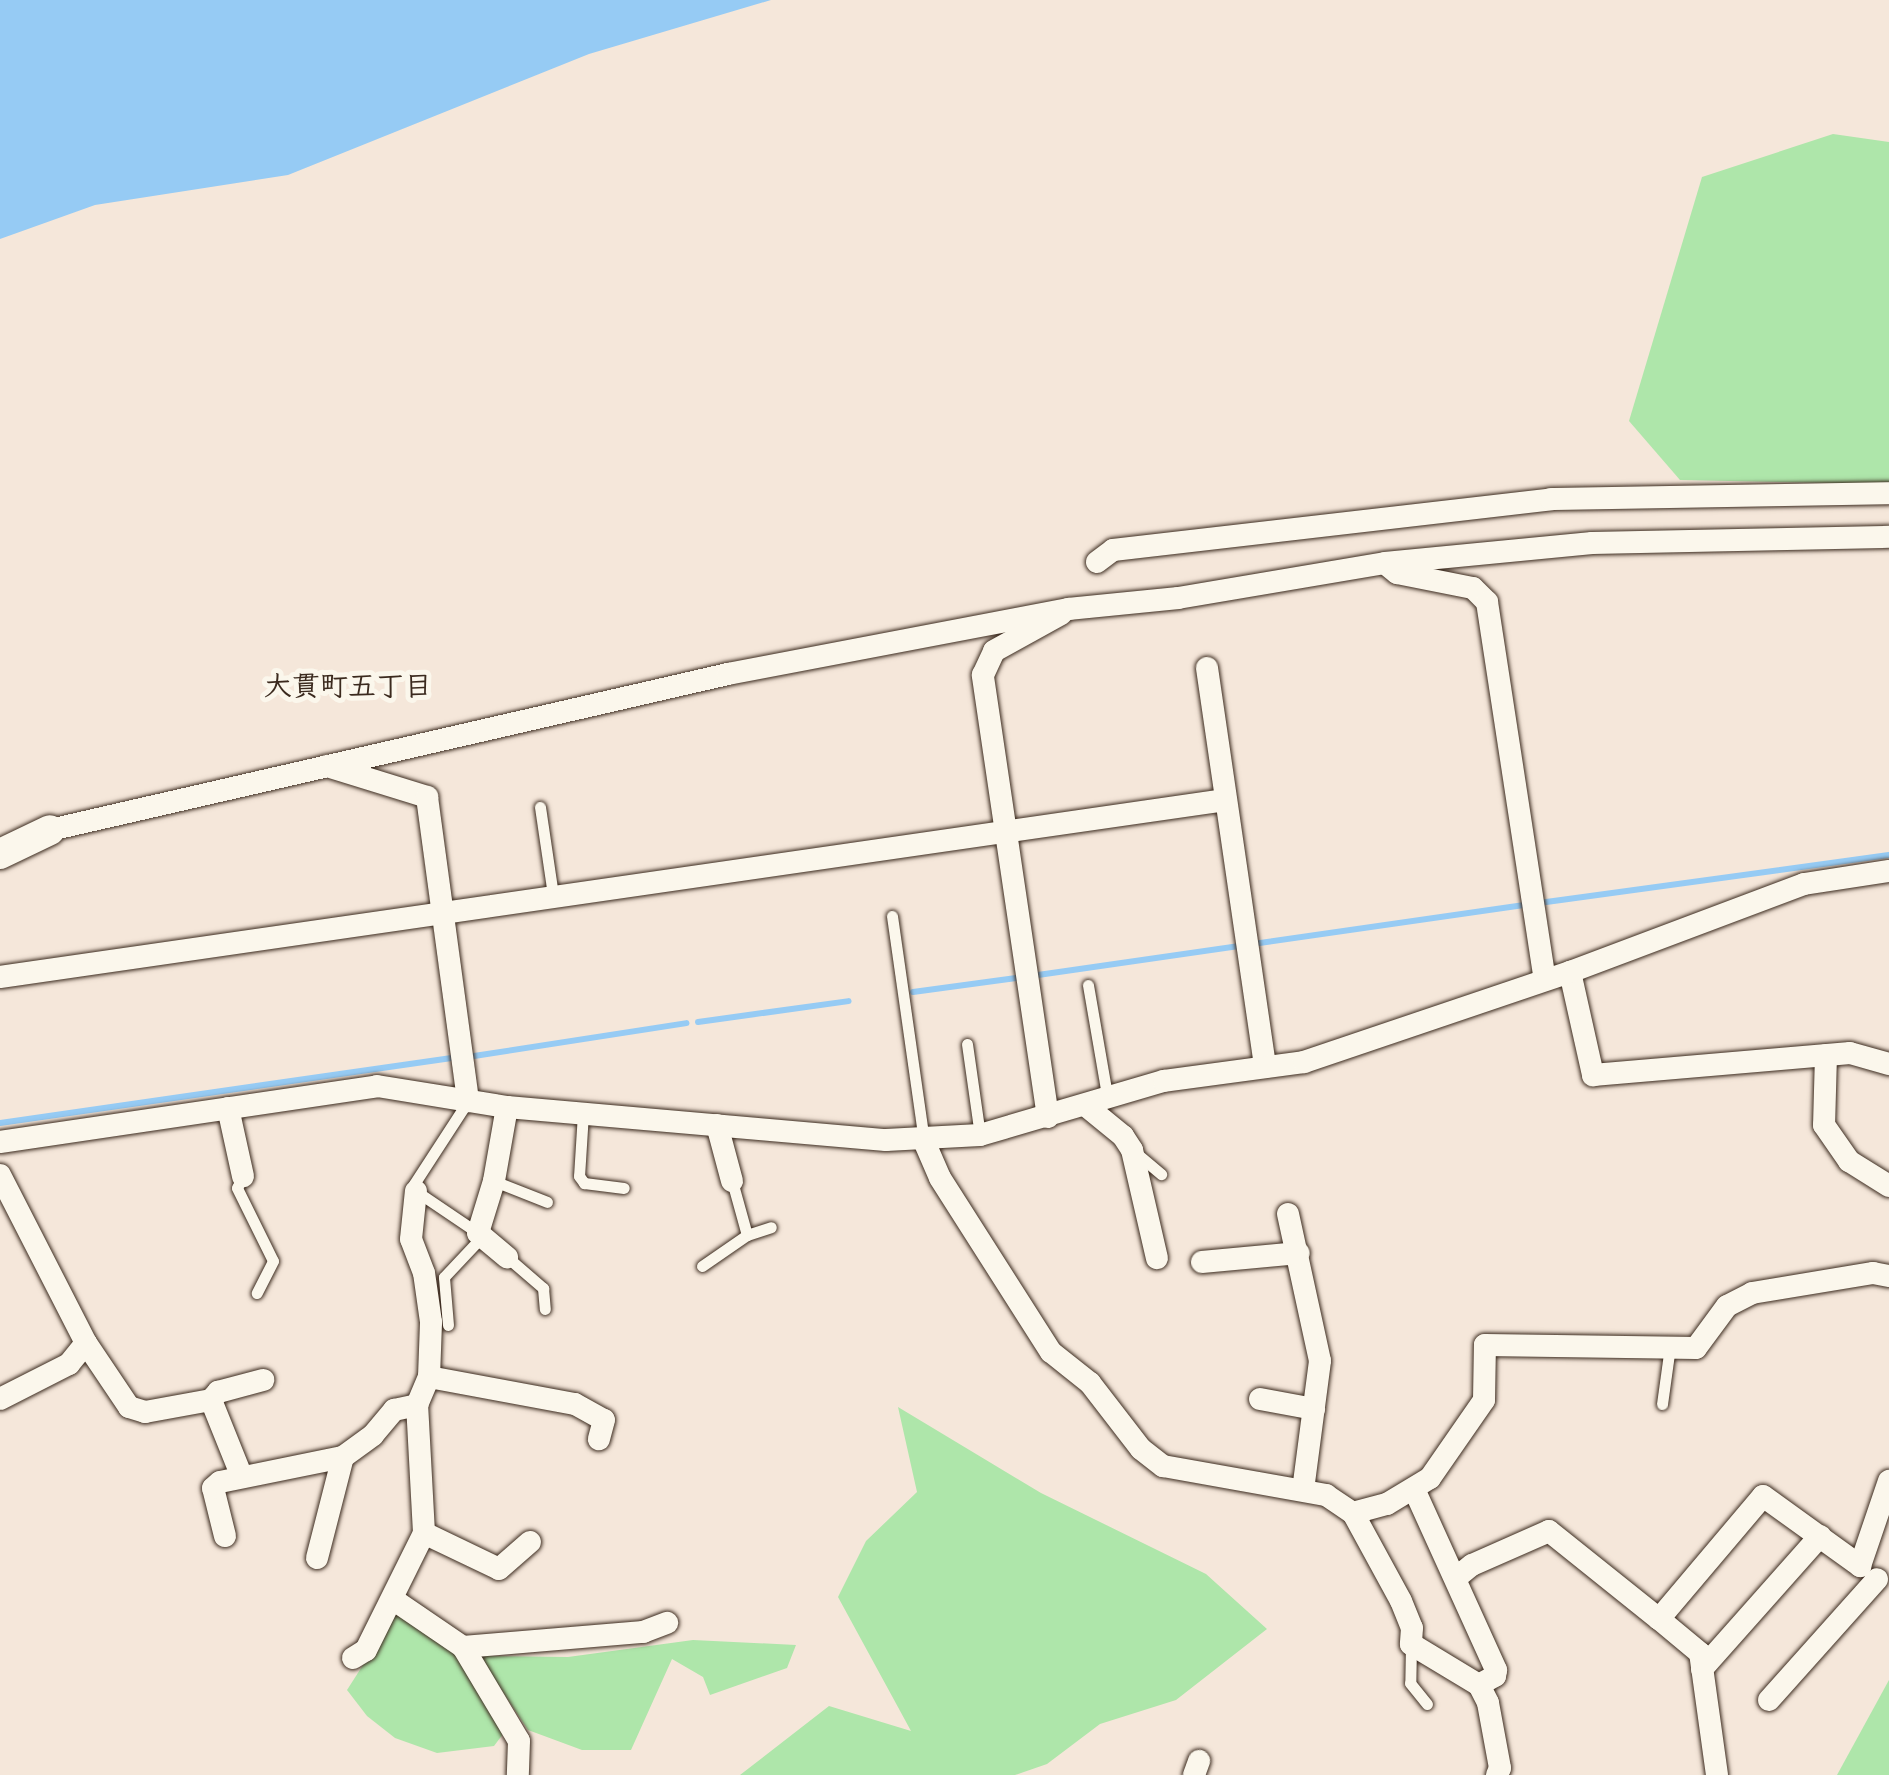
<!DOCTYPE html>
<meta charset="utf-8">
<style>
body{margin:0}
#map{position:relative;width:1889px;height:1775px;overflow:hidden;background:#f5e7da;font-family:Mali,"Klee One",sans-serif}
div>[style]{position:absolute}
.green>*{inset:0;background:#aee6aa}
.water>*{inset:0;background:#96cbf4}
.stream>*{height:6px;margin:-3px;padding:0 3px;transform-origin:3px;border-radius:3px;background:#96cbf4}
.roads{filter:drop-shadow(0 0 2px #3b2a1e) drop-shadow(0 0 2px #3b2a1e)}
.lane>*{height:11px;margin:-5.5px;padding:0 5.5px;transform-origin:5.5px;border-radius:5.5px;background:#fbf7ec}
.street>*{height:22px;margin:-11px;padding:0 11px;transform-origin:11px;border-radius:11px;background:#fbf7ec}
.secondary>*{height:30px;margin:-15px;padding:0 15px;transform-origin:15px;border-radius:15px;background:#fbf7ec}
span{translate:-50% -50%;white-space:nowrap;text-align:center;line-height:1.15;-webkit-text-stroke:10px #fbf7ec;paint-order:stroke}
.neighbourhood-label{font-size:28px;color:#3b2a1e;font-weight:700}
</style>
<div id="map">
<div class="green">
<div style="clip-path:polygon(1833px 134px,1889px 142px,1889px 484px,1680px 480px,1629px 421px,1702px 177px)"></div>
<div style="clip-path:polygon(898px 1407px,1041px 1493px,1206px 1574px,1267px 1629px,1176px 1700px,1100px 1724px,1047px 1764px,1015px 1775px,740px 1775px,829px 1706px,911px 1731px,838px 1597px,866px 1541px,917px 1492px)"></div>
<div style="clip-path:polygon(397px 1612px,456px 1654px,506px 1730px,494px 1746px,437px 1753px,395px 1738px,367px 1716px,347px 1690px)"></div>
<div style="clip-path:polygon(693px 1640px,796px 1645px,787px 1668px,710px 1695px,703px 1677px,672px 1659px,631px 1750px,582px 1750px,528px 1730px,479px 1656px,568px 1657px)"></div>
<div style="clip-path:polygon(1889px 1680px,1889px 1775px,1837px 1775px)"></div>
</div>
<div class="water">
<div style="clip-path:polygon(0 0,771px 0,589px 54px,288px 175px,95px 205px,0 239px)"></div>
</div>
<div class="stream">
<div style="left:1539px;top:903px;width:353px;rotate:-7.8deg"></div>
<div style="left:1038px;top:975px;width:493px;rotate:-8.2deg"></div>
<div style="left:913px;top:992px;width:104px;rotate:-7.7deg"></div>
<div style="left:698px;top:1022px;width:152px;rotate:-7.9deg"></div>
<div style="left:474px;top:1056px;width:215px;rotate:-8.8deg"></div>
<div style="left:0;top:1123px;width:458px;rotate:-8.2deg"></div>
</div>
<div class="roads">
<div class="lane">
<div style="left:540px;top:807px;width:89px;rotate:81.6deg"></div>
<div style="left:892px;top:916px;width:227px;rotate:81.9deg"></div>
<div style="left:1088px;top:985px;width:112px;rotate:80.2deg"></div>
<div style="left:967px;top:1044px;width:92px;rotate:81.9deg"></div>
<div style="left:583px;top:1113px;width:63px;rotate:93.6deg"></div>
<div style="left:579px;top:1176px;width:9px;rotate:54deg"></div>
<div style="left:584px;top:1183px;width:40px;rotate:7.1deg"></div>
<div style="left:1136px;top:1153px;width:33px;rotate:40deg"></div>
<div style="left:243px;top:1176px;width:13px;rotate:117deg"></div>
<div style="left:237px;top:1188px;width:81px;rotate:63.7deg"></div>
<div style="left:273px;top:1261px;width:36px;rotate:117deg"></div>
<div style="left:494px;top:1181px;width:57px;rotate:21.6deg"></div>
<div style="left:732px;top:1181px;width:56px;rotate:74.5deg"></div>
<div style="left:507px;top:1257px;width:48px;rotate:40.7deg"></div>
<div style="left:543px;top:1288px;width:21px;rotate:85deg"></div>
<div style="left:702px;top:1266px;width:55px;rotate:-34.6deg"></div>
<div style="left:747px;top:1235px;width:25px;rotate:-18deg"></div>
<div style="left:448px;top:1325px;width:48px;rotate:-94.8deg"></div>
<div style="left:444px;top:1277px;width:48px;rotate:-46.7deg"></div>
<div style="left:477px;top:1242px;width:9px;rotate:-84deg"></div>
<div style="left:478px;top:1233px;width:75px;rotate:-145.9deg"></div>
<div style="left:416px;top:1191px;width:7px;rotate:-106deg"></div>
<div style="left:414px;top:1184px;width:99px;rotate:-57deg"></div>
<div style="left:1662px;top:1404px;width:59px;rotate:-82.1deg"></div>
<div style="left:1411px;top:1644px;width:39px;rotate:91deg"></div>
<div style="left:1410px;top:1683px;width:27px;rotate:51deg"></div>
</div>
<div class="street">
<div style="left:1097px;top:562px;width:20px;rotate:-37deg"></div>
<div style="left:1113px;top:550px;width:441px;rotate:-6.6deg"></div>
<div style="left:1551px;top:499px;width:338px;rotate:-1deg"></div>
<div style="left:1387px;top:565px;width:13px;rotate:39deg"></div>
<div style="left:1397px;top:573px;width:77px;rotate:11.2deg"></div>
<div style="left:1473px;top:588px;width:20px;rotate:45deg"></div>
<div style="left:1487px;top:602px;width:381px;rotate:81.3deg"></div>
<div style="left:1207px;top:668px;width:403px;rotate:81.7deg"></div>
<div style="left:327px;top:766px;width:105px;rotate:17.2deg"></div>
<div style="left:427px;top:797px;width:307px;rotate:82.3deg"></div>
<div style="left:50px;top:830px;width:696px;rotate:-12.96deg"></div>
<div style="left:728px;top:674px;width:346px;rotate:-10.8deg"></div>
<div style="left:1068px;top:609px;width:111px;rotate:-5.7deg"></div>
<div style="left:1178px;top:598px;width:210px;rotate:-9.6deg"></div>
<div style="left:1385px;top:563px;width:208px;rotate:-5.5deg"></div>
<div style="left:1592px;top:543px;width:297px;rotate:-1.2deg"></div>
<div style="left:1570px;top:972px;width:106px;rotate:77.4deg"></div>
<div style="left:1593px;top:1075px;width:258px;rotate:-4.9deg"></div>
<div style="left:1850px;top:1053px;width:41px;rotate:15.8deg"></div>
<div style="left:0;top:977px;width:1238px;rotate:-8.22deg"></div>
<div style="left:1826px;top:1055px;width:70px;rotate:91.6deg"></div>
<div style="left:1824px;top:1125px;width:44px;rotate:55.2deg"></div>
<div style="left:1849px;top:1161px;width:47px;rotate:32deg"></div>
<div style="left:1085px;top:1105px;width:49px;rotate:39.2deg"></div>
<div style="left:1123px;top:1136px;width:17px;rotate:57deg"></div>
<div style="left:1132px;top:1150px;width:111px;rotate:77deg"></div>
<div style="left:507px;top:1107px;width:75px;rotate:100deg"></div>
<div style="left:494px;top:1181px;width:54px;rotate:107.1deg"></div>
<div style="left:478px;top:1233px;width:38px;rotate:40deg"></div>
<div style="left:228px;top:1108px;width:70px;rotate:77.6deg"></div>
<div style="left:1048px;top:1117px;width:447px;rotate:-98.4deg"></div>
<div style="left:983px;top:675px;width:26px;rotate:-65deg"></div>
<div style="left:994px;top:651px;width:77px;rotate:-28.9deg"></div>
<div style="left:717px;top:1125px;width:58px;rotate:75deg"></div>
<div style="left:924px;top:1141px;width:40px;rotate:66.6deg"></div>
<div style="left:940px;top:1178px;width:206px;rotate:57.5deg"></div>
<div style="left:1051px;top:1352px;width:50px;rotate:38.5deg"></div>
<div style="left:1090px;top:1383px;width:83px;rotate:52.3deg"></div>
<div style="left:1141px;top:1449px;width:28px;rotate:38deg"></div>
<div style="left:1163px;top:1466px;width:166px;rotate:10.1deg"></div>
<div style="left:1326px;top:1495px;width:32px;rotate:34deg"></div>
<div style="left:1353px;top:1513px;width:100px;rotate:61.4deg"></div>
<div style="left:1401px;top:1601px;width:29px;rotate:68deg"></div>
<div style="left:1412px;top:1628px;width:16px;rotate:94deg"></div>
<div style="left:1411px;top:1644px;width:79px;rotate:31.1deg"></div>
<div style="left:1479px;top:1685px;width:20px;rotate:63deg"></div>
<div style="left:1488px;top:1703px;width:66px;rotate:79.5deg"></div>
<div style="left:1500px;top:1768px;width:8px;rotate:113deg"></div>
<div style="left:0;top:1142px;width:381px;rotate:-8.4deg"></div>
<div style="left:377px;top:1086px;width:132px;rotate:9.2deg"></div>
<div style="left:507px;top:1107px;width:380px;rotate:5deg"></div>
<div style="left:886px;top:1140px;width:94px;rotate:-3deg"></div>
<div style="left:980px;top:1135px;width:192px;rotate:-16.4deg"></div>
<div style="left:1164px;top:1081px;width:141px;rotate:-7.7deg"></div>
<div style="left:1304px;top:1062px;width:281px;rotate:-18.7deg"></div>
<div style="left:1570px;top:972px;width:250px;rotate:-20.6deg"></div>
<div style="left:1804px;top:884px;width:86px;rotate:-8.7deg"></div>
<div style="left:0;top:1175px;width:189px;rotate:62.9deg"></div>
<div style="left:86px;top:1343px;width:27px;rotate:129deg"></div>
<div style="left:69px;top:1364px;width:77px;rotate:153.1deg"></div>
<div style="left:1288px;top:1214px;width:150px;rotate:77.7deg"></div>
<div style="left:1320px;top:1361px;width:130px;rotate:97.5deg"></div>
<div style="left:1202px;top:1262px;width:97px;rotate:-5.3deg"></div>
<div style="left:86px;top:1343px;width:77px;rotate:56.1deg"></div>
<div style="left:129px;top:1407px;width:17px;rotate:17deg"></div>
<div style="left:145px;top:1412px;width:67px;rotate:-10.3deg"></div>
<div style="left:211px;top:1400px;width:11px;rotate:-49deg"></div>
<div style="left:218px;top:1392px;width:47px;rotate:-14.9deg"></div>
<div style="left:429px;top:1377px;width:148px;rotate:10.5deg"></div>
<div style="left:575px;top:1404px;width:33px;rotate:29deg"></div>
<div style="left:604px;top:1420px;width:20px;rotate:105deg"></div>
<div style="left:1260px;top:1399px;width:55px;rotate:10.5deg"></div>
<div style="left:211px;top:1400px;width:83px;rotate:68.1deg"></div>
<div style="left:1414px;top:1489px;width:199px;rotate:65.6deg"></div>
<div style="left:1496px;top:1670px;width:6px;rotate:99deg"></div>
<div style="left:1495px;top:1676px;width:18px;rotate:151deg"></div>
<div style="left:1353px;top:1513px;width:35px;rotate:-15deg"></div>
<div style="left:1387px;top:1504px;width:50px;rotate:-31.2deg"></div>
<div style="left:1430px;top:1478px;width:95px;rotate:-55.3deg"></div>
<div style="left:1484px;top:1400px;width:55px;rotate:-89deg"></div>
<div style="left:1485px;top:1345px;width:211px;rotate:0.8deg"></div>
<div style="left:1696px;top:1348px;width:52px;rotate:-53.6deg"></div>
<div style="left:1727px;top:1306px;width:28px;rotate:-27deg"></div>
<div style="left:1752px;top:1293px;width:123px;rotate:-9.4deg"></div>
<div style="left:1873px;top:1273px;width:16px;rotate:11deg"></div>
<div style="left:424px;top:1533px;width:83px;rotate:25.6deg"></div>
<div style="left:499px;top:1569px;width:41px;rotate:-41.1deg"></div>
<div style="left:225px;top:1536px;width:49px;rotate:-104deg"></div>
<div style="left:213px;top:1488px;width:9px;rotate:-41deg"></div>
<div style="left:220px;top:1482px;width:126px;rotate:-11.5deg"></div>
<div style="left:343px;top:1457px;width:37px;rotate:-36deg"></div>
<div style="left:373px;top:1435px;width:33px;rotate:-50deg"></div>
<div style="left:394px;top:1410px;width:24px;rotate:-12deg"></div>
<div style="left:317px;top:1558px;width:104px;rotate:-75.6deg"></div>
<div style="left:1457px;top:1577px;width:19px;rotate:-39deg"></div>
<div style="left:1472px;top:1565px;width:84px;rotate:-23.8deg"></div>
<div style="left:1549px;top:1531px;width:141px;rotate:38.7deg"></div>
<div style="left:394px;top:1600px;width:83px;rotate:34.3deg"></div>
<div style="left:463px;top:1647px;width:181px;rotate:-4.8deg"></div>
<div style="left:643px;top:1632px;width:26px;rotate:-21deg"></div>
<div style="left:463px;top:1647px;width:109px;rotate:59.2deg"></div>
<div style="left:519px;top:1741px;width:34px;rotate:92deg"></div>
<div style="left:353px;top:1658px;width:15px;rotate:-32deg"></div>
<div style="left:366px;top:1650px;width:131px;rotate:-63.6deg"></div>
<div style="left:424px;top:1533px;width:128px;rotate:-93.1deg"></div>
<div style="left:417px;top:1405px;width:30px;rotate:-67deg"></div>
<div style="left:429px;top:1377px;width:55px;rotate:-87.9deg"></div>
<div style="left:431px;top:1322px;width:49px;rotate:-98.1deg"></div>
<div style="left:424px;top:1273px;width:36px;rotate:-111deg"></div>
<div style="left:411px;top:1239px;width:48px;rotate:-84.1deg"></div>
<div style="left:1702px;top:1669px;width:178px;rotate:-48.4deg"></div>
<div style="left:1769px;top:1700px;width:162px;rotate:-48.2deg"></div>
<div style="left:1194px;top:1775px;width:15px;rotate:-70deg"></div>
<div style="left:1717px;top:1775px;width:123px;rotate:-97.9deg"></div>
<div style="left:1700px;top:1653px;width:53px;rotate:-140.3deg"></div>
<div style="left:1659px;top:1619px;width:161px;rotate:-49.8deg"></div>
<div style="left:1763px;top:1496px;width:120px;rotate:35.8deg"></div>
<div style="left:1860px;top:1566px;width:90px;rotate:-71.2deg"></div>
</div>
<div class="secondary">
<div style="left:0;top:854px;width:55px;rotate:-25.6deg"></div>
</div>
</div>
<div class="neighbourhood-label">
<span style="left:348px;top:684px">大貫町五丁目</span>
</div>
</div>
